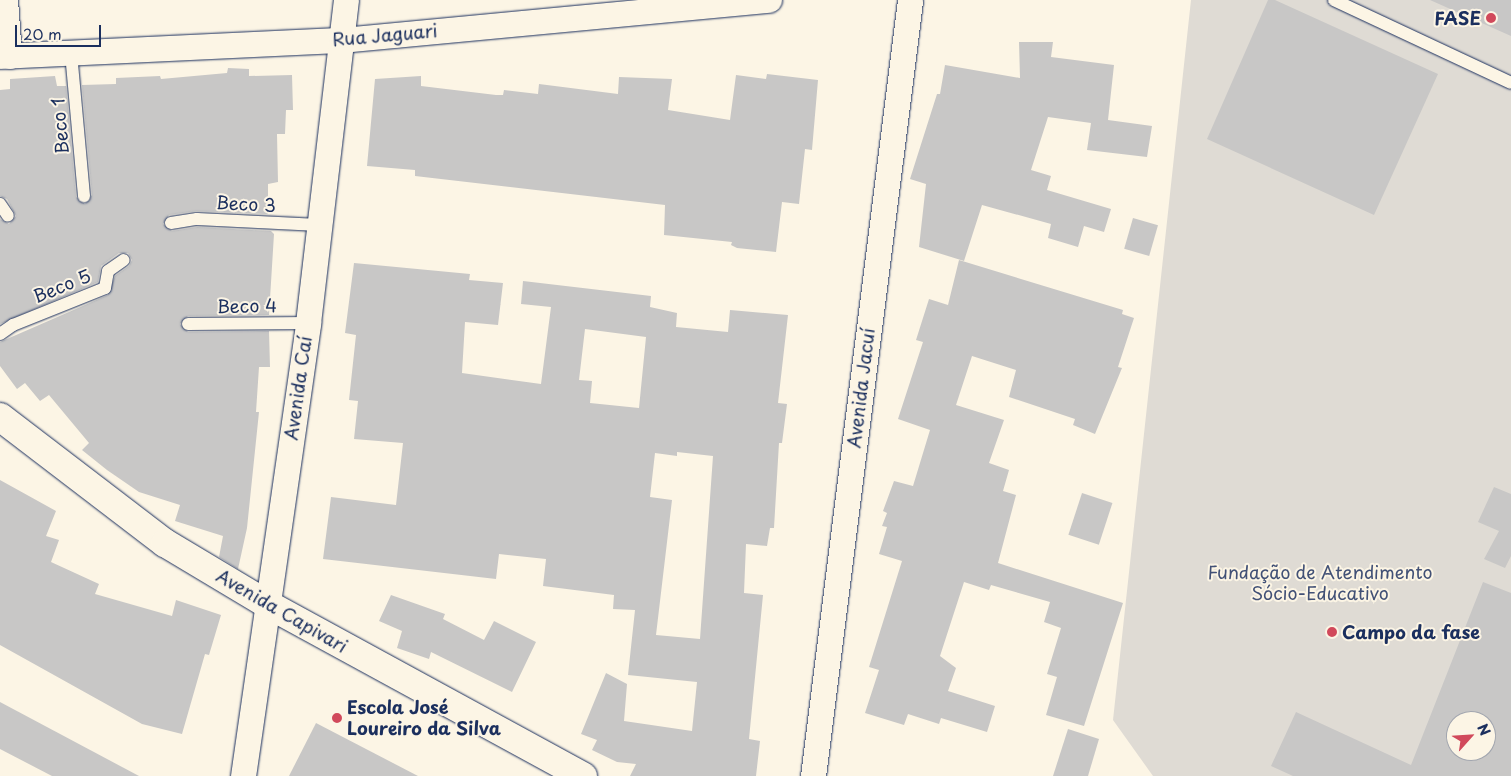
<!DOCTYPE html>
<meta charset="utf-8">
<style>
body{margin:0}
#map{position:relative;width:1511px;height:776px;overflow:hidden;background:#fcf5e5;font-family:"Playpen Sans",sans-serif}
div>[style]{position:absolute}
.green>*{inset:0;background:#dfdbd4}
.building>*{inset:0;background:#c8c7c6;transform-origin:0 0}
.roads{filter:drop-shadow(0 0 1px #1b2f5e) drop-shadow(0 0 1px #1b2f5e)}
.service>*{height:12px;margin:-6px;padding:0 6px;transform-origin:6px;border-radius:6px;background:#fcf5e5}
.minor>*{height:25px;margin:-12.5px;padding:0 12.5px;transform-origin:12.5px;border-radius:12.5px;background:#fcf5e5}
.tertiary>*{height:28px;margin:-14px;padding:0 14px;transform-origin:14px;border-radius:14px;background:#fcf5e5}
.dots>*{width:14px;height:14px;translate:-50% -50%;box-sizing:border-box;border:2px solid #fcf5e5;border-radius:50%}
span{translate:-50% -50%;white-space:nowrap;text-align:center;line-height:1.15;-webkit-text-stroke:4px #fcf5e5;paint-order:stroke}
.poi-label{font-size:18px;color:#1b2f5e;font-weight:700}
.right{translate:-100% -50%;text-align:right}
.left{translate:0 -50%;text-align:left}
.street-label{font-size:18px;color:#1b2f5e}
.park-label{font-size:18px;color:#425176}
.north{position:absolute;left:1446px;top:711px;width:50px;height:50px;box-sizing:border-box;background:#fcf5e5;border:1px solid #a2a6af;border-radius:50%;rotate:64deg;font-size:14px;font-weight:700;line-height:20px;text-align:center;color:#1b2f5e}
.north::after{content:'';display:block;margin:auto;width:18px;height:22px;background:#d1495b;clip-path:polygon(50% 0,100% 100%,50% 72%,0 100%)}
.scale{position:absolute;left:15px;top:25px;width:86px;height:22px;box-sizing:border-box;border:2px solid #1b2f5e;border-top:0;padding-left:6px;font-size:15px;line-height:18px;white-space:nowrap;color:#1b2f5e;-webkit-text-stroke:4px #fcf5e5;paint-order:stroke}
</style>
<div id="map">
<div class="green">
<div style="clip-path:polygon(evenodd,1191px 0,1511px 0,1511px 776px,1153px 776px,1113px 720px,1191px 0,1456px 721px,1486px 721px,1486px 751px,1456px 751px,1456px 721px)"></div>
</div>
<div class="building">
<div style="clip-path:polygon(1268px 0,1275px 0,1438px 74px,1374px 215px,1207px 139px)"></div>
<div style="clip-path:polygon(1430px 0,1511px 0,1511px 36px)"></div>
<div style="clip-path:polygon(1019px 42px,1053px 42px,1051px 57px,1114px 65px,1108px 120px,1152px 126px,1147px 157px,1087px 150px,1091px 123px,1048px 117px,1031px 170px,1051px 176px,1047px 190px,1111px 209px,1104px 232px,1084px 226px,1078px 247px,1048px 238px,1051px 224px,982px 205px,964px 261px,919px 247px,926px 184px,910px 179px,937px 94px,940px 94px,945px 65px,1020px 78px)"></div>
<div style="clip-path:polygon(228px 68px,249px 69px,249px 76px,292px 75px,293px 110px,286px 110px,285px 134px,277px 134px,278px 182px,268px 184px,268px 214px,196px 211px,169px 215px,163px 224px,172px 231px,197px 227px,271px 231px,274px 234px,269px 315px,188px 316px,180px 324px,188px 332px,269px 331px,270px 367px,259px 367px,256px 412px,259px 412px,247px 528px,238px 569px,219px 557px,223px 536px,175px 521px,180px 505px,139px 492px,107px 470px,82px 450px,89px 443px,49px 395px,40px 401px,25px 383px,17px 389px,0 366px,0 342px,108px 295px,115px 276px,129px 266px,132px 260px,128px 253px,119px 253px,101px 266px,98px 282px,0 324px,0 219px,9px 224px,16px 216px,7px 199px,0 196px,0 90px,10px 89px,10px 79px,55px 76px,57px 86px,66px 86px,76px 197px,85px 204px,92px 195px,82px 85px,116px 84px,116px 78px,160px 76px,161px 79px,227px 73px)"></div>
<div style="clip-path:polygon(767px 74px,818px 80px,812px 150px,805px 149px,799px 204px,782px 202px,776px 252px,737px 248px,731px 245px,732px 242px,664px 235px,665px 205px,415px 176px,415px 170px,367px 166px,375px 79px,421px 76px,421px 86px,496px 95px,503px 95px,504px 90px,538px 94px,539px 84px,618px 94px,619px 77px,672px 79px,668px 110px,730px 120px,736px 75px,766px 79px)"></div>
<div style="left:1133px;top:218px;width:26px;height:32px;rotate:16deg"></div>
<div style="clip-path:polygon(959px 260px,1123px 310px,1122px 314px,1134px 318px,1118px 367px,1122px 368px,1095px 434px,1073px 425px,1075px 419px,1009px 397px,1016px 370px,972px 356px,956px 405px,1004px 420px,989px 463px,1009px 470px,1003px 491px,1016px 495px,998px 563px,1123px 603px,1084px 726px,1046px 715px,1057px 677px,1047px 674px,1061px 628px,1044px 622px,1050px 602px,991px 585px,989px 590px,964px 582px,940px 656px,956px 668px,948px 691px,995px 706px,987px 732px,941px 718px,939px 724px,908px 714px,904px 725px,865px 713px,879px 670px,869px 667px,902px 561px,879px 554px,887px 527px,882px 526px,887px 513px,883px 511px,894px 481px,913px 486px,930px 430px,898px 419px,923px 342px,916px 340px,929px 299px,948px 305px)"></div>
<div style="clip-path:polygon(evenodd,354px 263px,470px 274px,469px 280px,503px 283px,498px 325px,465px 322px,462px 373px,541px 384px,551px 307px,521px 304px,523px 281px,651px 296px,650px 307px,677px 313px,676px 327px,728px 332px,730px 310px,788px 315px,778px 403px,787px 404px,782px 443px,779px 443px,774px 528px,770px 528px,767px 546px,746px 544px,744px 593px,763px 595px,749px 739px,760px 741px,756px 776px,630px 776px,636px 764px,617px 762px,592px 750px,597px 740px,581px 734px,606px 673px,627px 684px,624px 721px,692px 731px,697px 682px,628px 675px,635px 610px,613px 609px,614px 595px,543px 586px,546px 559px,499px 554px,496px 579px,323px 559px,331px 497px,396px 505px,403px 443px,354px 439px,358px 401px,349px 400px,356px 335px,345px 333px,354px 263px,585px 329px,646px 337px,639px 408px,590px 403px,592px 381px,579px 380px,585px 329px,354px 263px,677px 452px,713px 456px,700px 639px,656px 635px,672px 500px,650px 497px,655px 453px,677px 456px,677px 452px)"></div>
<div style="clip-path:polygon(0 480px,56px 511px,46px 536px,59px 540px,51px 562px,99px 584px,95px 594px,172px 616px,176px 600px,221px 615px,209px 655px,205px 654px,182px 734px,142px 724px,0 645px)"></div>
<div style="clip-path:polygon(1494px 487px,1511px 494px,1511px 556px,1505px 568px,1484px 559px,1499px 531px,1478px 522px)"></div>
<div style="left:1082px;top:493px;width:32px;height:44px;rotate:18deg"></div>
<div style="clip-path:polygon(evenodd,1483px 582px,1511px 593px,1511px 776px,1293px 776px,1271px 766px,1296px 712px,1411px 765px,1483px 582px,1456px 721px,1486px 721px,1486px 751px,1456px 751px,1456px 721px)"></div>
<div style="clip-path:polygon(391px 595px,445px 614px,443px 619px,484px 640px,494px 621px,536px 642px,512px 692px,431px 652px,429px 659px,397px 648px,402px 631px,379px 621px)"></div>
<div style="clip-path:polygon(0 702px,139px 776px,52px 776px,0 749px)"></div>
<div style="clip-path:polygon(316px 723px,418px 776px,289px 776px)"></div>
<div style="clip-path:polygon(1068px 729px,1099px 739px,1088px 776px,1053px 776px)"></div>
</div>
<div class="roads">
<div class="service">
<div style="left:1334px;top:0;width:195px;rotate:25.1deg"></div>
<div style="left:71px;top:53px;width:144px;rotate:84.8deg"></div>
<div style="left:0;top:204px;width:14px;rotate:56deg"></div>
<div style="left:171px;top:223px;width:26px;rotate:-9deg"></div>
<div style="left:197px;top:219px;width:122px;rotate:2.8deg"></div>
<div style="left:188px;top:324px;width:120px;rotate:-0.5deg"></div>
<div style="left:0;top:334px;width:16px;rotate:-35deg"></div>
<div style="left:13px;top:325px;width:99px;rotate:-21.9deg"></div>
<div style="left:105px;top:288px;width:17px;rotate:-80deg"></div>
<div style="left:108px;top:271px;width:19px;rotate:-35deg"></div>
</div>
<div class="minor">
<div style="left:5px;top:0;width:56px;rotate:85.9deg"></div>
<div style="left:0;top:56px;width:342px;rotate:-2.7deg"></div>
<div style="left:342px;top:40px;width:429px;rotate:-5.4deg"></div>
<div style="left:243px;top:776px;width:458px;rotate:-81.8deg"></div>
<div style="left:308px;top:323px;width:325px;rotate:-83.3deg"></div>
<div style="left:813px;top:776px;width:782px;rotate:-82.87deg"></div>
</div>
<div class="tertiary">
<div style="left:0;top:417px;width:208px;rotate:37.4deg"></div>
<div style="left:165px;top:543px;width:119px;rotate:30.9deg"></div>
<div style="left:267px;top:604px;width:360px;rotate:28.6deg"></div>
</div>
</div>
<div class="dots">
<div style="left:1491px;top:18px;background:#d1495b"></div>
<div style="left:1332px;top:632px;background:#d1495b"></div>
<div style="left:337px;top:718px;background:#d1495b"></div>
</div>
<div class="poi-label">
<span class="right" style="left:1481px;top:18px">FASE</span>
<span class="left" style="left:1342px;top:632px">Campo da fase</span>
<span class="left" style="left:347px;top:718px">Escola José<br>Loureiro da Silva</span>
</div>
<div class="street-label">
<span style="left:385px;top:35px;rotate:-5deg">Rua Jaguari</span>
<span style="left:60px;top:126px;rotate:-95deg">Beco 1</span>
<span style="left:246px;top:204px;rotate:3deg">Beco 3</span>
<span style="left:62px;top:286px;rotate:-22deg">Beco 5</span>
<span style="left:247px;top:306px;rotate:-1deg">Beco 4</span>
<span style="left:298px;top:388px;rotate:-82deg">Avenida Caí</span>
<span style="left:861px;top:388px;rotate:-83deg">Avenida Jacuí</span>
<span style="left:282px;top:611px;rotate:30deg">Avenida Capivari</span>
</div>
<div class="park-label">
<span style="left:1320px;top:583px">Fundação de Atendimento<br>Sócio-Educativo</span>
</div>
<div class="north">N</div>
<div class="scale">20 m</div>
</div>
